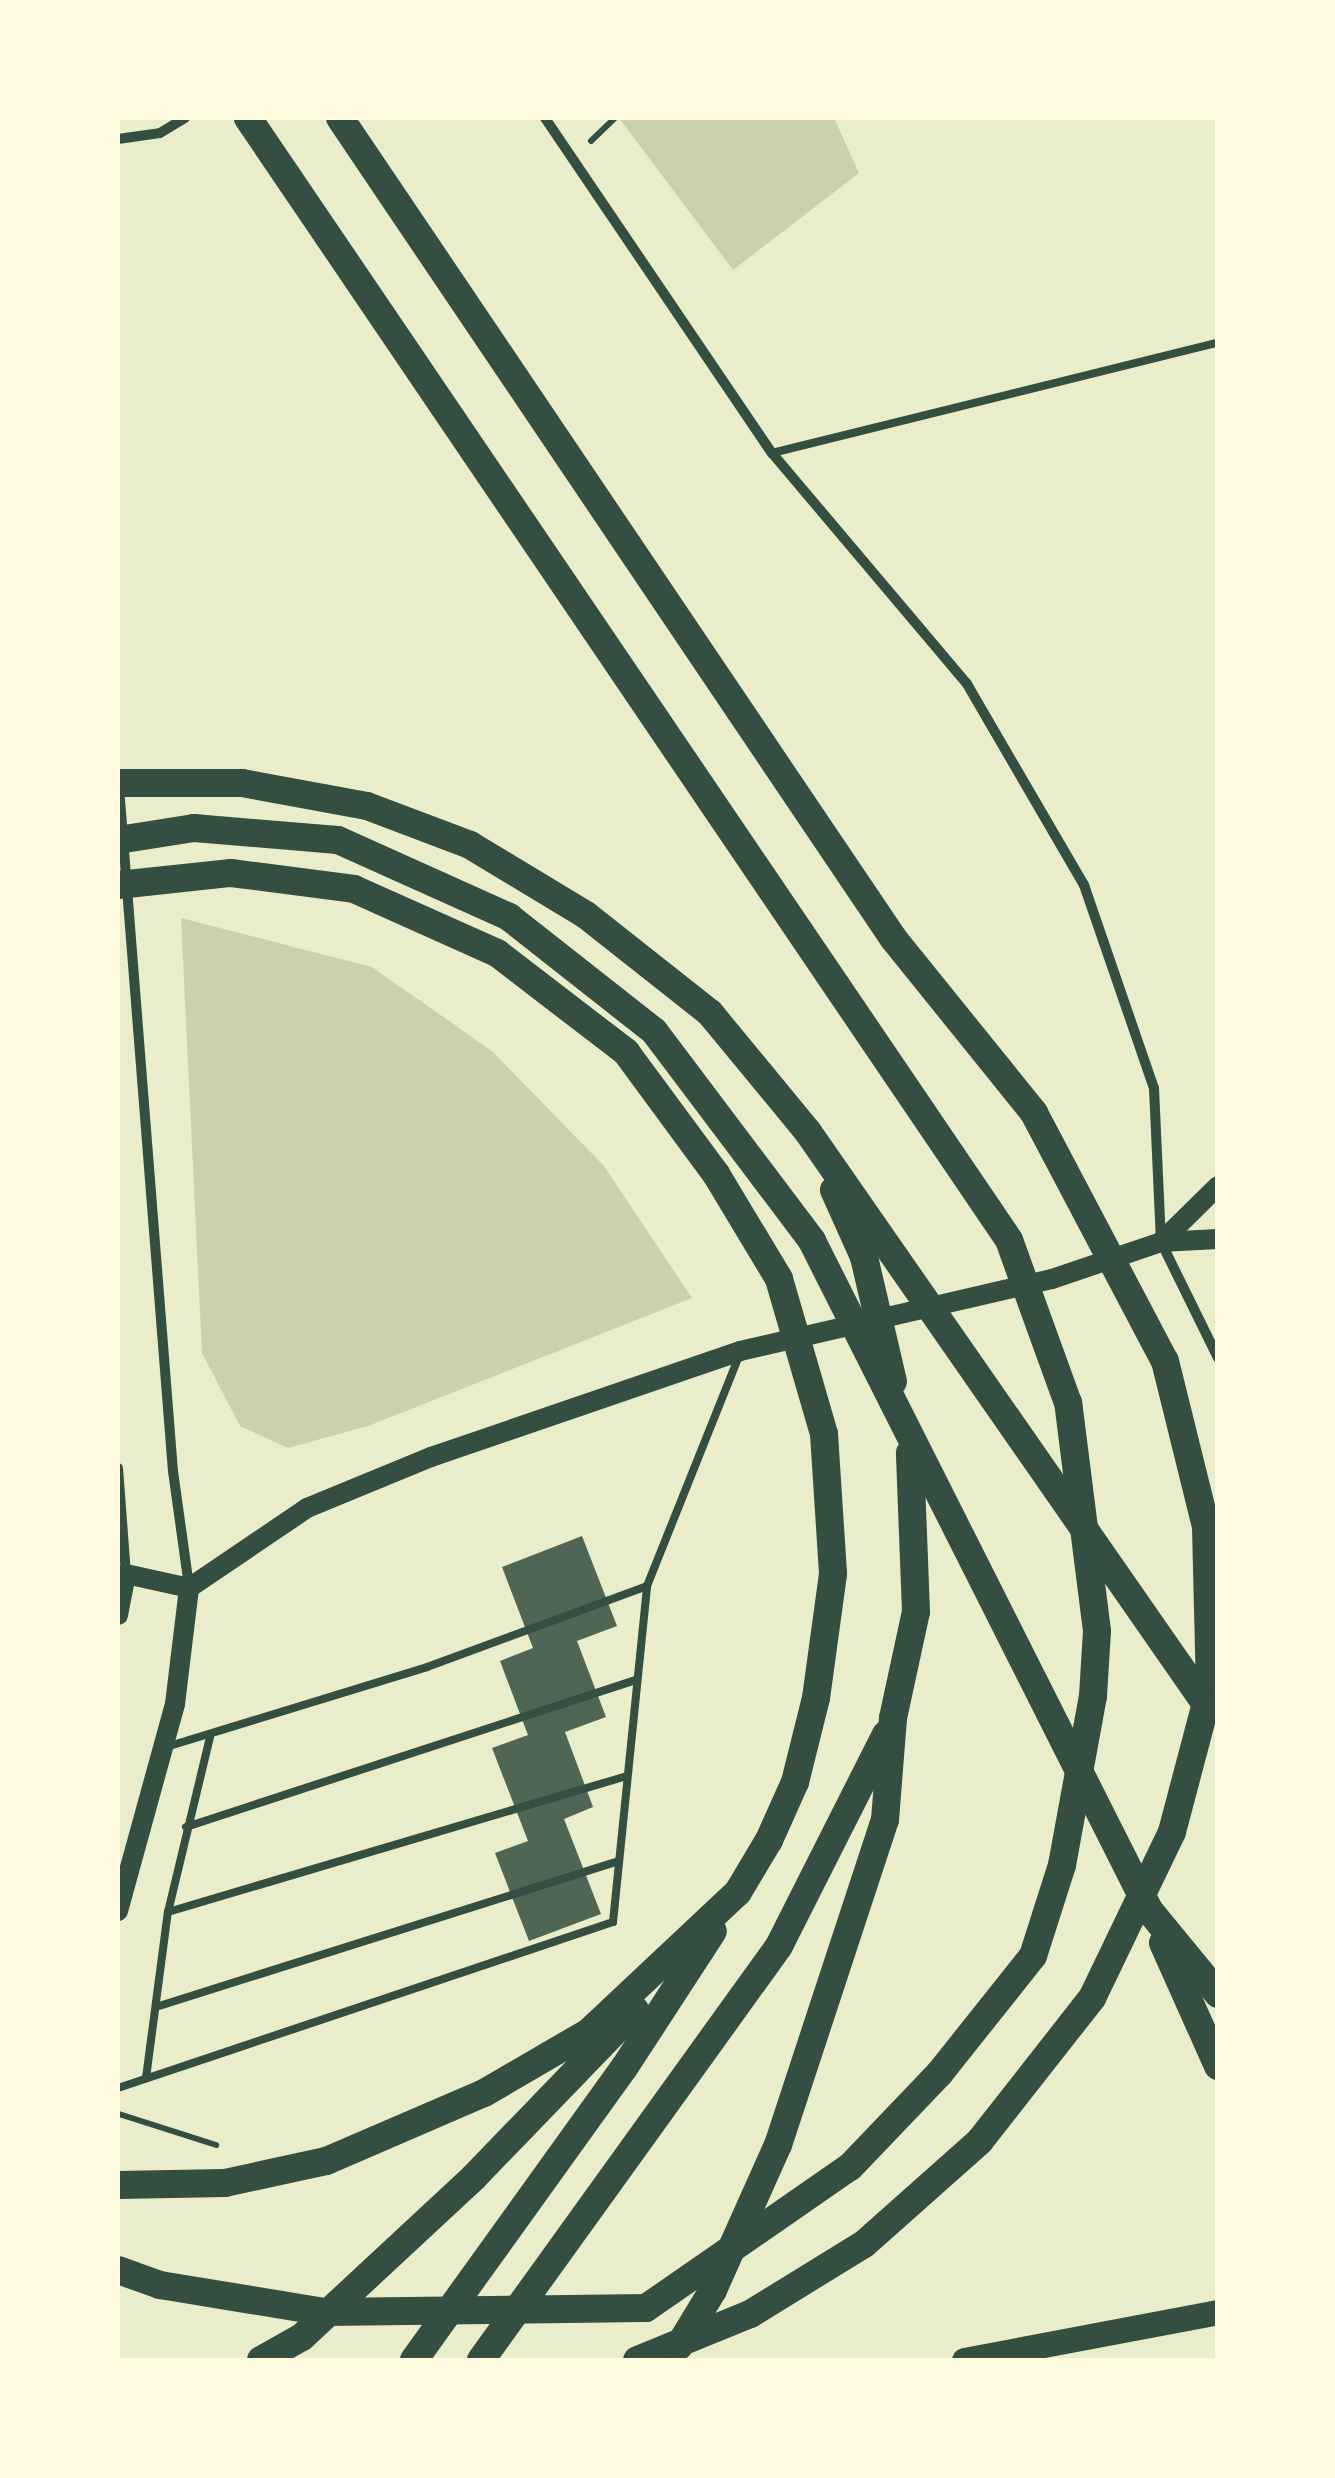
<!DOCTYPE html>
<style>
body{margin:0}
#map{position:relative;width:1335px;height:2478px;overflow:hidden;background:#e9edc9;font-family:Helvetica,sans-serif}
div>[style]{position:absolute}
.green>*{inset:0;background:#cad2ad}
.building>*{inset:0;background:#4f6655}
.path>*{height:6px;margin:-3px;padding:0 3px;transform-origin:3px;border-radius:3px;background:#344e41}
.service>*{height:8px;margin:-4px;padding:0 4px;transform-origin:4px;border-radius:4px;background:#344e41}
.minor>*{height:10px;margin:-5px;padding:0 5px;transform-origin:5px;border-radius:5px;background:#344e41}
.secondary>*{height:20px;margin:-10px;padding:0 10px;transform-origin:10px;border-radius:10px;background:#344e41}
.primary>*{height:25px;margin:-12.5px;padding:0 12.5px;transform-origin:12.5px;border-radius:12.5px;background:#344e41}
.trunk>*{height:28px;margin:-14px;padding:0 14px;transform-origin:14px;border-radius:14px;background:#344e41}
span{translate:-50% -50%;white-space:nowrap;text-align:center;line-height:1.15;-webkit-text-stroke:9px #fefae0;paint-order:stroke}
.frame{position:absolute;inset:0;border:120px solid #fefae0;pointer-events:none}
</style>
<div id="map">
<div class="green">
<div style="clip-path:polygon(619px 118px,834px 118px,859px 173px,733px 270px)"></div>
<div style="clip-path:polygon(181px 918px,372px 967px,492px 1051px,604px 1166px,692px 1298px,368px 1426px,288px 1448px,240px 1426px,202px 1353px)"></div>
</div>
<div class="building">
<div style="clip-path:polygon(582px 1536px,617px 1626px,577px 1641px,606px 1717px,565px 1732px,593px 1807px,564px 1819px,601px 1914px,529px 1941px,495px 1853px,528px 1841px,492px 1748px,528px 1735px,500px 1661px,533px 1648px,502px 1567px)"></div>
</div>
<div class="path">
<div style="left:591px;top:141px;width:33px;rotate:-44deg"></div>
<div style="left:119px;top:2114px;width:102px;rotate:17.7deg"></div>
</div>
<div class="service">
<div style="left:772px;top:453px;width:459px;rotate:-13.9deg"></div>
<div style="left:166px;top:1747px;width:273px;rotate:-17deg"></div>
<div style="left:427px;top:1667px;width:234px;rotate:-20.2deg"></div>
<div style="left:186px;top:1827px;width:472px;rotate:-18.1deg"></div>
<div style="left:168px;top:1912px;width:477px;rotate:-16.5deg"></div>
<div style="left:159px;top:2006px;width:481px;rotate:-17.5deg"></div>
<div style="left:146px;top:2078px;width:167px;rotate:-82.5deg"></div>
<div style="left:168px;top:1912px;width:180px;rotate:-76.5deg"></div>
<div style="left:118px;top:2088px;width:522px;rotate:-18.54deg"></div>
<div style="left:613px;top:1922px;width:338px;rotate:-84.2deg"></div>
<div style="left:647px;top:1586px;width:250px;rotate:-68.2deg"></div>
</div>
<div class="minor">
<div style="left:545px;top:118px;width:405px;rotate:55.9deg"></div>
<div style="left:772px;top:453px;width:302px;rotate:49.8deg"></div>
<div style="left:967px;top:684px;width:233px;rotate:59.8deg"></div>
<div style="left:1084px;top:885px;width:215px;rotate:71deg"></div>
<div style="left:1154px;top:1088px;width:154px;rotate:87.4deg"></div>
<div style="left:1161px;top:1242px;width:129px;rotate:63.8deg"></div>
<div style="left:118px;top:139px;width:42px;rotate:-8.1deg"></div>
<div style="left:160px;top:133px;width:29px;rotate:-31deg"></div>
<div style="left:119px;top:787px;width:686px;rotate:85.49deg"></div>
<div style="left:173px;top:1471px;width:117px;rotate:82.1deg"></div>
<div style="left:118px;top:1468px;width:106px;rotate:85.7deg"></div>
</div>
<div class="secondary">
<div style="left:1161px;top:1242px;width:80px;rotate:-44.5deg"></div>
<div style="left:118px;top:1615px;width:42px;rotate:-79deg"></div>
<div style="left:126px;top:1574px;width:65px;rotate:12.5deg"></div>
<div style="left:189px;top:1588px;width:143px;rotate:-34.1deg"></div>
<div style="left:307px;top:1508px;width:134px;rotate:-22.4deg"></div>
<div style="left:431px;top:1457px;width:327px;rotate:-18.9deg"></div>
<div style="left:740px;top:1351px;width:320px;rotate:-13deg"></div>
<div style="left:1052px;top:1279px;width:115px;rotate:-18.7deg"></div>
<div style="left:1161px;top:1242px;width:57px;rotate:-3deg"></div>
<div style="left:118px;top:1911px;width:215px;rotate:-74.6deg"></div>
<div style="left:175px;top:1704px;width:117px;rotate:-83.1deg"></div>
</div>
<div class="primary">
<div style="left:964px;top:2360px;width:258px;rotate:-10.7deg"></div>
</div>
<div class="trunk">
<div style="left:340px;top:118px;width:989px;rotate:56deg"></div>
<div style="left:893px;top:938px;width:225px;rotate:51.1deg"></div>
<div style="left:1034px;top:1113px;width:280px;rotate:62.2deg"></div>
<div style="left:1165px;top:1361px;width:171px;rotate:76.1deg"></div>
<div style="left:1206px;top:1527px;width:161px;rotate:88.6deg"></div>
<div style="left:1210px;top:1688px;width:149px;rotate:104.8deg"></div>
<div style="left:1172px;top:1832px;width:184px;rotate:115.7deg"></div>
<div style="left:1092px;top:1998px;width:182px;rotate:128.1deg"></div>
<div style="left:980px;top:2141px;width:155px;rotate:138.4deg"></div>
<div style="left:864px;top:2244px;width:134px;rotate:148.4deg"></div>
<div style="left:750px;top:2314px;width:122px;rotate:157.8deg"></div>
<div style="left:118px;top:783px;width:124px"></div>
<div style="left:242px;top:783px;width:127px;rotate:10.4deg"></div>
<div style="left:367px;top:806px;width:110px;rotate:20.7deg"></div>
<div style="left:470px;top:845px;width:135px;rotate:31.1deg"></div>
<div style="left:586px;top:915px;width:158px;rotate:38.3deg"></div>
<div style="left:710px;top:1013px;width:154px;rotate:50.5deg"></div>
<div style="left:808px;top:1132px;width:704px;rotate:55.18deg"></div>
<div style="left:118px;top:840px;width:77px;rotate:-9deg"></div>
<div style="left:194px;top:828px;width:144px;rotate:4.8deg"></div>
<div style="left:338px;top:840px;width:188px;rotate:24.2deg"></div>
<div style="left:509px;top:917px;width:184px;rotate:38.2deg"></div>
<div style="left:654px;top:1031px;width:263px;rotate:53deg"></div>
<div style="left:812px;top:1241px;width:749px;rotate:63.26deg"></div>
<div style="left:1149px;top:1910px;width:109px;rotate:50.6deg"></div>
<div style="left:118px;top:885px;width:114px;rotate:-6.1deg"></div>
<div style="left:231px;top:873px;width:124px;rotate:7.4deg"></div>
<div style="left:354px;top:889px;width:157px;rotate:24.1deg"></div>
<div style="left:497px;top:953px;width:163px;rotate:37.5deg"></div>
<div style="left:626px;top:1052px;width:152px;rotate:53.6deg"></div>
<div style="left:716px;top:1174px;width:122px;rotate:59deg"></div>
<div style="left:779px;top:1279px;width:161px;rotate:73.8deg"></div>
<div style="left:824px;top:1434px;width:140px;rotate:86.3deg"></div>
<div style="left:833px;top:1574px;width:125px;rotate:97.8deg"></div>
<div style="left:816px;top:1698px;width:87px;rotate:104deg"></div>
<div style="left:795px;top:1782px;width:64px;rotate:114.1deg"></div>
<div style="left:769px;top:1840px;width:61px;rotate:120.8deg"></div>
<div style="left:738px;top:1892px;width:204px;rotate:136.8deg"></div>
<div style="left:589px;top:2032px;width:121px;rotate:149.8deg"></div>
<div style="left:484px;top:2093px;width:172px;rotate:156.7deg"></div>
<div style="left:326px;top:2161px;width:103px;rotate:167.7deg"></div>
<div style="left:225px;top:2183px;width:107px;rotate:178.9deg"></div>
<div style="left:834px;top:1190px;width:73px;rotate:65.9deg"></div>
<div style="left:864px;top:1257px;width:128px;rotate:76.9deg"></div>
<div style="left:1163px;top:1943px;width:135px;rotate:65.9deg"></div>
<div style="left:118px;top:2270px;width:45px;rotate:19.7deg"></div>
<div style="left:160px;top:2285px;width:167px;rotate:9.3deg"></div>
<div style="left:325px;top:2312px;width:321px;rotate:-0.7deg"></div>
<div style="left:646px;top:2308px;width:248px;rotate:-34.7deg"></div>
<div style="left:850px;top:2167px;width:129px;rotate:-46.3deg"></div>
<div style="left:939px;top:2074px;width:151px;rotate:-51.5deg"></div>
<div style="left:1033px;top:1956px;width:96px;rotate:-72.3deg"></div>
<div style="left:1062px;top:1865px;width:172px;rotate:-79.6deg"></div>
<div style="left:1093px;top:1696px;width:65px;rotate:-86.5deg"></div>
<div style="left:1097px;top:1631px;width:230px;rotate:-97.2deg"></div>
<div style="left:1068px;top:1403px;width:173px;rotate:-109.9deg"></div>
<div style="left:1009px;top:1240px;width:1356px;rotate:-124.15deg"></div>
<div style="left:679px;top:2346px;width:66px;rotate:-58.7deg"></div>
<div style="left:713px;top:2290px;width:159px;rotate:-65.9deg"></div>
<div style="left:778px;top:2145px;width:342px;rotate:-71.8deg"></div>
<div style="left:885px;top:1820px;width:102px;rotate:-85.5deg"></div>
<div style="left:893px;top:1718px;width:108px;rotate:-77.8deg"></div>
<div style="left:916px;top:1612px;width:159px;rotate:-92.2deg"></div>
<div style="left:261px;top:2360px;width:47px;rotate:-29.3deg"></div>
<div style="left:302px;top:2337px;width:235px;rotate:-42.9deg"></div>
<div style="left:474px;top:2177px;width:232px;rotate:-46deg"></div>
<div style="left:414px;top:2360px;width:360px;rotate:-54.3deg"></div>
<div style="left:624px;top:2068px;width:163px;rotate:-57deg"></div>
<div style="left:481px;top:2360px;width:510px;rotate:-54.25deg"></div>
<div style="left:779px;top:1946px;width:237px;rotate:-63.2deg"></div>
</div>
<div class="frame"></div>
</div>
